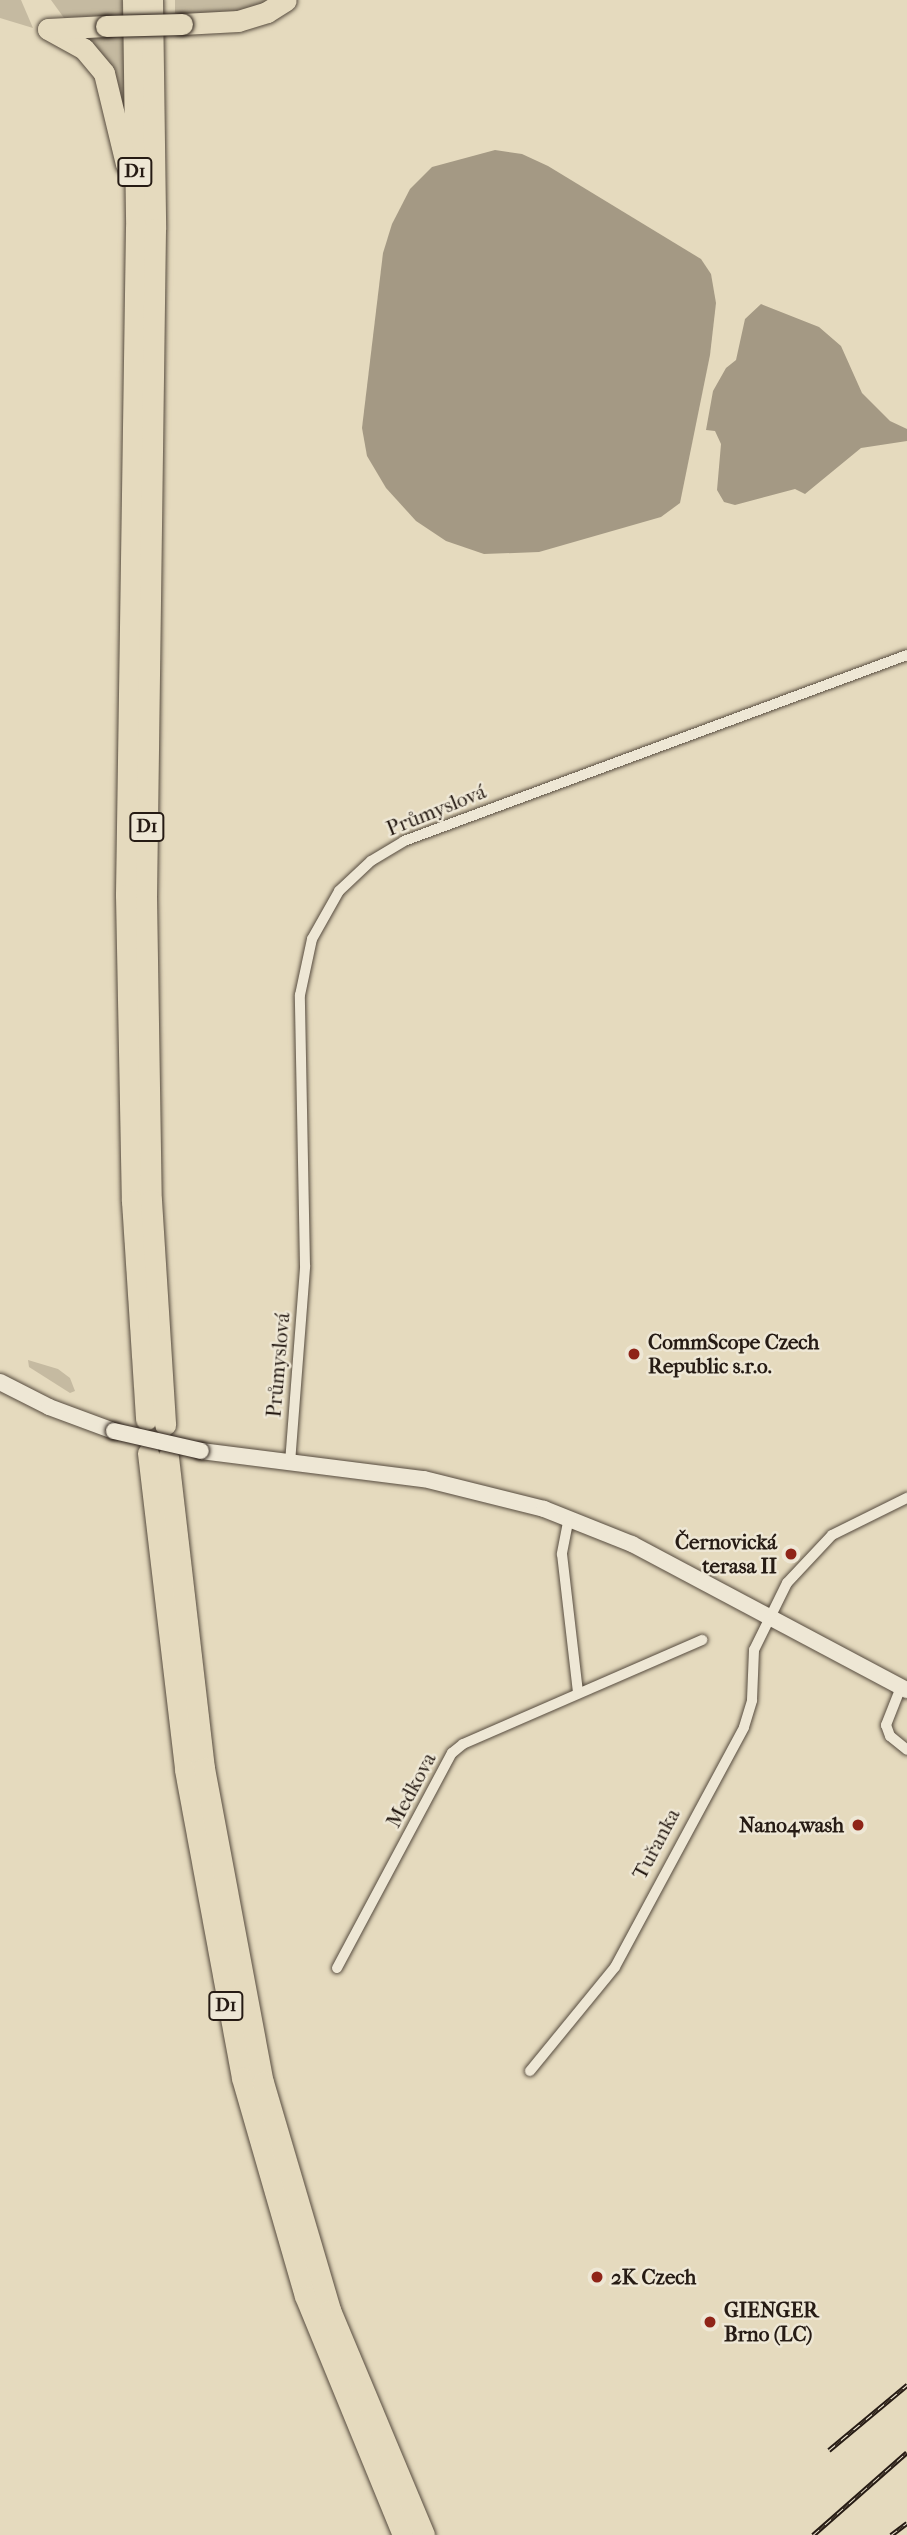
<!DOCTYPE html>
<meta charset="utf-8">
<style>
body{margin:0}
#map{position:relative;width:907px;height:2535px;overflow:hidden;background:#e5dabe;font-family:"IM FELL French Canon",serif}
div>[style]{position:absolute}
.green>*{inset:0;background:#c5baa1}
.water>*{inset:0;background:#a49984}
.roads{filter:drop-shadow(0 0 2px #564b3e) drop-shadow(0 0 2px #564b3e)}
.street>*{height:10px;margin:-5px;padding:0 5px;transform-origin:5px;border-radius:5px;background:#eee7d5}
.secondary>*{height:16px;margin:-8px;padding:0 8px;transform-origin:8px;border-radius:8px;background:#eee7d5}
.highway>*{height:21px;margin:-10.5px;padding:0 10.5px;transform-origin:10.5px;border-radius:10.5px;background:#e5dabe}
.rail>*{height:5px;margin-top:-2.5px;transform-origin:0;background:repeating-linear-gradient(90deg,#eee7d5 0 8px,#261b14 0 16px);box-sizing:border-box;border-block:2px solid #261b14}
.bridges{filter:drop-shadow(0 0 2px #261b14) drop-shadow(0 0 2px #261b14)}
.secondary-bridge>*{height:16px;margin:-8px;padding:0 8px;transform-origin:8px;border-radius:8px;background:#eee7d5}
.highway-bridge>*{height:21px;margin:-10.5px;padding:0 10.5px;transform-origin:10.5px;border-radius:10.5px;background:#e5dabe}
.dots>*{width:19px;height:19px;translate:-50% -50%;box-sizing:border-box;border:4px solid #eee7d5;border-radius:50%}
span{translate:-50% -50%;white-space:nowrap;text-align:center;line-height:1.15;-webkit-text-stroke:5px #eee7d5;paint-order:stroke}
.shield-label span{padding:2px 5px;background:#eee7d5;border:2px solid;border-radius:5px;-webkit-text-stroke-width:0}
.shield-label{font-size:19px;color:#261b14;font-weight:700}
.street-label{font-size:21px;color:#261b14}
.poi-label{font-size:21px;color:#261b14;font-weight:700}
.left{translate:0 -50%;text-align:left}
.right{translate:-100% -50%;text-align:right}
</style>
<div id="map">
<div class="green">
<div style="clip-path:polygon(0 0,21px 0,33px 28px,0 18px)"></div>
<div style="clip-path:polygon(51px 0,122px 0,123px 15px,64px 18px)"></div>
<div style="clip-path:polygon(175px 0,276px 0,230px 14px,175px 13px)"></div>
<div style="clip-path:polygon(72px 34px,124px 34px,125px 124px)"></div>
<div style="clip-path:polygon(28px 1360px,58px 1369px,70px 1378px,75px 1391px,70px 1393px,29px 1367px)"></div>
</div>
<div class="water">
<div style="clip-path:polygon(495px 150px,522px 154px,548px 166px,701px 259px,711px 274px,716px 303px,710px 355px,680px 503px,661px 517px,539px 552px,484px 554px,446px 541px,416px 521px,386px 488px,367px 456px,362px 428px,383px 253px,392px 224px,410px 189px,432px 167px)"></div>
<div style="clip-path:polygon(761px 304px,819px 327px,841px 346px,862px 393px,890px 421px,907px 429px,907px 441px,861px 448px,805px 494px,795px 489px,735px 505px,724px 502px,717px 490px,721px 444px,715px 431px,706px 430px,713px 391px,726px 368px,736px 360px,745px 319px)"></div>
</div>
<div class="roads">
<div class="street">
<div style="left:290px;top:1463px;width:198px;rotate:-85.6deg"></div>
<div style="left:305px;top:1266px;width:271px;rotate:-91.1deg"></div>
<div style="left:300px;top:995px;width:57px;rotate:-77.9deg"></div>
<div style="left:312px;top:939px;width:55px;rotate:-60.6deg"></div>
<div style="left:339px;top:891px;width:44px;rotate:-43.2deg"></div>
<div style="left:371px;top:861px;width:39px;rotate:-31deg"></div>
<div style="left:404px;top:841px;width:536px;rotate:-20.29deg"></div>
<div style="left:569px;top:1517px;width:38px;rotate:101deg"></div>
<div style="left:562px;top:1554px;width:140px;rotate:83.4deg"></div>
<div style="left:901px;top:1687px;width:41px;rotate:111.5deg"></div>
<div style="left:886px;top:1725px;width:12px;rotate:70deg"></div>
<div style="left:890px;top:1736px;width:22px;rotate:39deg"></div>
<div style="left:337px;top:1968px;width:244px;rotate:-61.9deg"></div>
<div style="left:452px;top:1753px;width:14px;rotate:-39deg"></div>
<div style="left:463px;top:1744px;width:261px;rotate:-23.5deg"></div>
<div style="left:530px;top:2071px;width:134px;rotate:-50.7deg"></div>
<div style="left:615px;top:1967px;width:272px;rotate:-61.7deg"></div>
<div style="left:744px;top:1727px;width:28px;rotate:-73deg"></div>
<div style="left:752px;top:1700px;width:50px;rotate:-87.7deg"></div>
<div style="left:754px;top:1650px;width:75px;rotate:-63.8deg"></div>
<div style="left:787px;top:1583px;width:66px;rotate:-46.8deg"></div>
<div style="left:832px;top:1535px;width:84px;rotate:-26.3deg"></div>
</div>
<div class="secondary">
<div style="left:0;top:1382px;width:55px;rotate:27deg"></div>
<div style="left:49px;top:1407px;width:69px;rotate:20.3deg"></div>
<div style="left:201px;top:1451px;width:225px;rotate:7.2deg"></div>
<div style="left:424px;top:1479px;width:124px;rotate:14deg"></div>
<div style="left:544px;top:1509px;width:95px;rotate:21.7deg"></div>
<div style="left:632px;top:1544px;width:311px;rotate:28deg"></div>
</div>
<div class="highway">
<div style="left:133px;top:0;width:227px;rotate:89.2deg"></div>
<div style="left:136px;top:227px;width:668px;rotate:90.86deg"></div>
<div style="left:126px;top:895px;width:306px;rotate:88.9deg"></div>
<div style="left:132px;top:1201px;width:219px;rotate:86.3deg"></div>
<div style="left:152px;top:0;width:229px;rotate:89.2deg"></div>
<div style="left:155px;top:229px;width:667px;rotate:90.77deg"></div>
<div style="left:146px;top:896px;width:304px;rotate:89.1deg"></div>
<div style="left:151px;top:1200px;width:225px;rotate:86.4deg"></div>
<div style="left:182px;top:24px;width:56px;rotate:-3.1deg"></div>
<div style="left:238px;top:21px;width:30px;rotate:-17deg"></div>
<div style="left:267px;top:12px;width:22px;rotate:-32deg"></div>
<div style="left:48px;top:29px;width:41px;rotate:29.1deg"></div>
<div style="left:84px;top:49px;width:31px;rotate:50deg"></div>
<div style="left:104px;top:73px;width:94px;rotate:76.4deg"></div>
<div style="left:48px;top:29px;width:58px;rotate:-3deg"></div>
<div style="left:148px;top:1453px;width:319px;rotate:83.3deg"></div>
<div style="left:185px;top:1770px;width:313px;rotate:79.5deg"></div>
<div style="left:242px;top:2078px;width:227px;rotate:73.9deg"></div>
<div style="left:305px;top:2296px;width:258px;rotate:67.7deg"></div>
<div style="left:168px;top:1457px;width:313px;rotate:83.4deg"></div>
<div style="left:204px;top:1768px;width:319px;rotate:79.4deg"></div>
<div style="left:263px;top:2082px;width:238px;rotate:73.6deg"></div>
<div style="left:330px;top:2310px;width:244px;rotate:67.3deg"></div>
</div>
</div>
<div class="rail">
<div style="left:829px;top:2450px;width:102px;rotate:-39.8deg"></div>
<div style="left:813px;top:2535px;width:125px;rotate:-41.4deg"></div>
<div style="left:891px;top:2535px;width:20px;rotate:-37deg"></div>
</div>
<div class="bridges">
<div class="secondary-bridge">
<div style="left:114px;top:1431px;width:89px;rotate:12.9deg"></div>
</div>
<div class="highway-bridge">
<div style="left:106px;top:26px;width:76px;rotate:-1.5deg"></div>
</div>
</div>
<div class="dots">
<div style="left:634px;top:1354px;background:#8f2418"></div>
<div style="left:791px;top:1554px;background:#8f2418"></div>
<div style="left:858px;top:1825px;background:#8f2418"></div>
<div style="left:597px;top:2277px;background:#8f2418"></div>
<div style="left:710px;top:2322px;background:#8f2418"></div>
</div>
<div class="shield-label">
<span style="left:135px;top:172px">D1</span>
<span style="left:147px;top:827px">D1</span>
<span style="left:226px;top:2006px">D1</span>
</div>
<div class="street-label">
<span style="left:436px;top:810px;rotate:-22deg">Průmyslová</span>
<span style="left:278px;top:1365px;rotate:-85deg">Průmyslová</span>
<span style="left:411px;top:1790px;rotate:-62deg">Medkova</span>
<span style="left:656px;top:1844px;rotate:-62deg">Tuřanka</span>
</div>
<div class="poi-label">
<span class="left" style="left:648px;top:1354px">CommScope Czech<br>Republic s.r.o.</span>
<span class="right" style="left:777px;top:1554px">Černovická<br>terasa II</span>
<span class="right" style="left:844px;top:1825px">Nano4wash</span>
<span class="left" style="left:611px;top:2277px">2K Czech</span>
<span class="left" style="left:724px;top:2322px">GIENGER<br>Brno (LC)</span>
</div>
</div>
